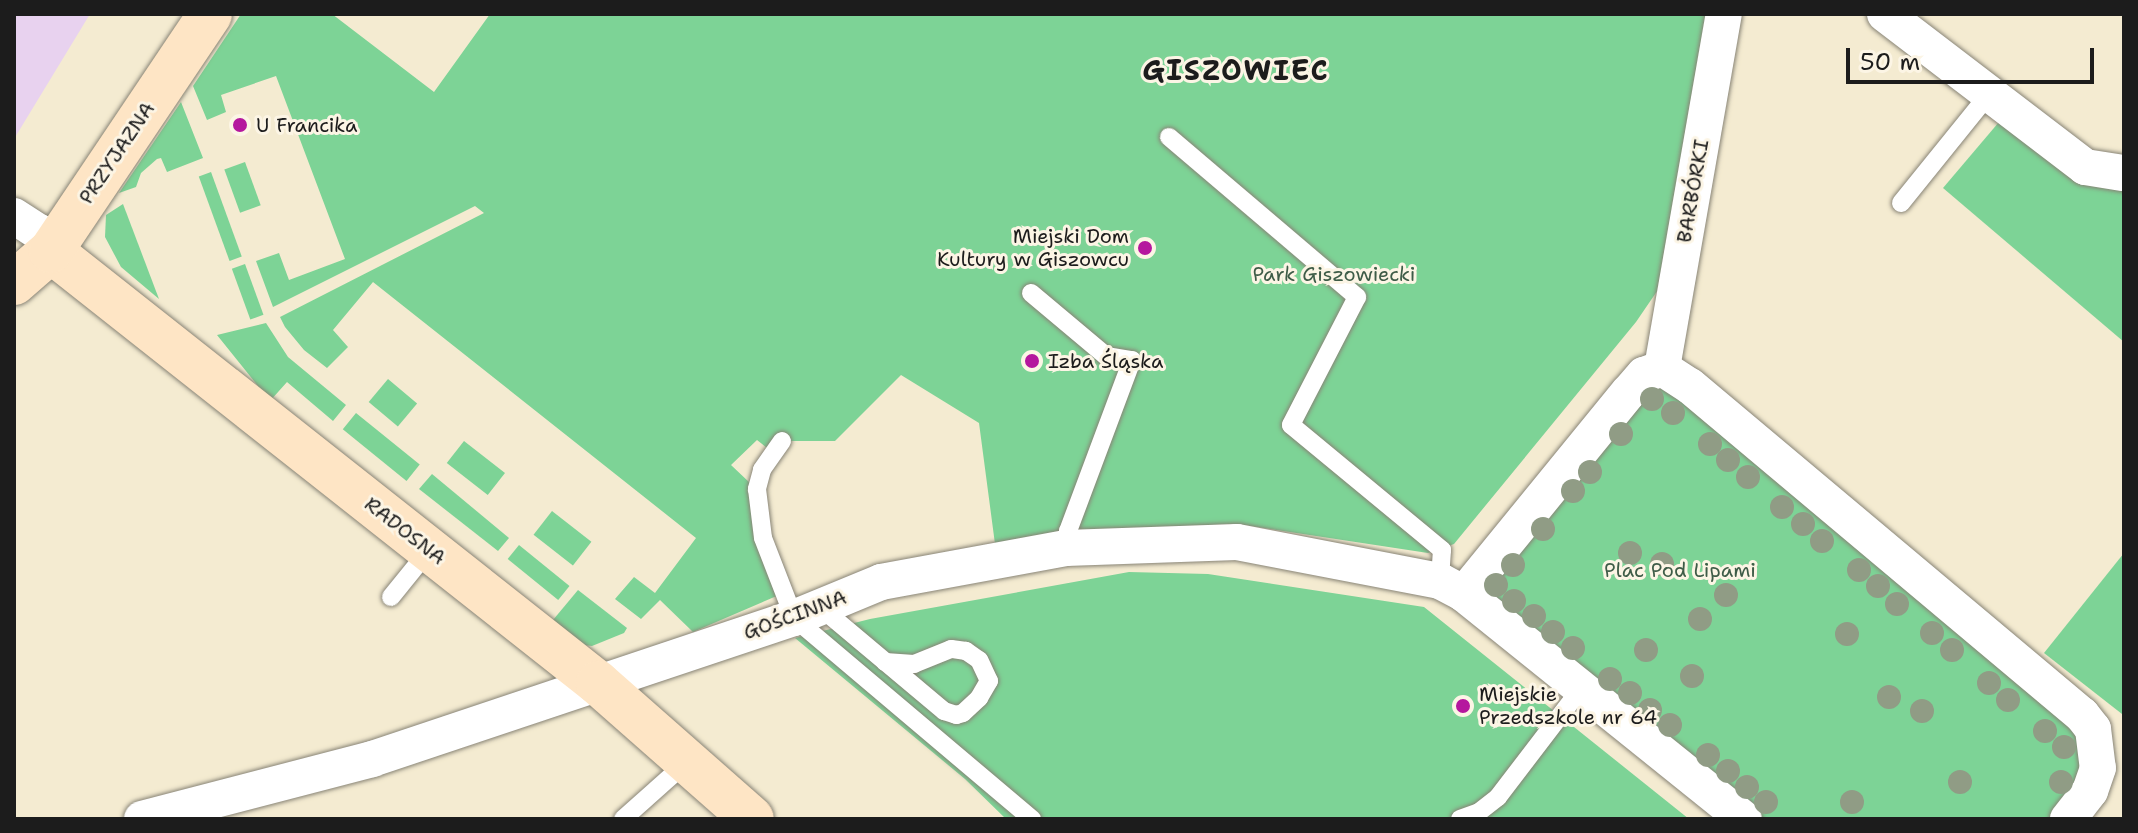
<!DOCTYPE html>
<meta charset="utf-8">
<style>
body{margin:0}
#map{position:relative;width:2138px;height:833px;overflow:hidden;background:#f4ebd1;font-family:"Shantell Sans",sans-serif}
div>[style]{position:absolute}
.built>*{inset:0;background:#e8d2ef}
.green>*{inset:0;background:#7dd396;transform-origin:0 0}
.roads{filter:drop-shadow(0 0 2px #888476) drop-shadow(0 0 2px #888476)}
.lane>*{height:18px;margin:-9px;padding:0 9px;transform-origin:9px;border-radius:9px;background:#fff}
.street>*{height:36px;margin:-18px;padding:0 18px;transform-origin:18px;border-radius:18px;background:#fff}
.secondary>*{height:44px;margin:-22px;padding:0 22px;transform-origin:22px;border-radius:22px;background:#fee5c5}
.trees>*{width:24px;height:24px;margin:-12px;border-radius:50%;background:#909c85}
.dots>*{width:22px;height:22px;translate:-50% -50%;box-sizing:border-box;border:4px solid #fcf5e5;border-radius:50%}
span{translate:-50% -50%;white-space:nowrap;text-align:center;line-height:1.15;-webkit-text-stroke:6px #fcf5e5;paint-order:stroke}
.poi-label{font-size:20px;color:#1c1c1c}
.left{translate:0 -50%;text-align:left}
.right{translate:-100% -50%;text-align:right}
.street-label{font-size:20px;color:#1c1c1c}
.park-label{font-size:20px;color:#3e5c47}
.district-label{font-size:28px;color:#1c1c1c;font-weight:700;letter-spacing:2px}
.frame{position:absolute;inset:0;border:16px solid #1c1c1c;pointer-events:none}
.scale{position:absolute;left:1846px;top:48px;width:248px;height:36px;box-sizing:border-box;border:4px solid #1c1c1c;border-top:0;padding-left:10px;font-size:24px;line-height:28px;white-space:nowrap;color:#1c1c1c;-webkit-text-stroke:6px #fcf5e5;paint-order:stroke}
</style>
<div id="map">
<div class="built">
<div style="clip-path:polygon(14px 14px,90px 14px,14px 139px)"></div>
</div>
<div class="green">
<div style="clip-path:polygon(241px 14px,332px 14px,434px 92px,490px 14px,1710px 14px,1664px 281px,1636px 322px,1454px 544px,1428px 553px,1237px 524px,1068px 531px,995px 544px,979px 423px,901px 375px,835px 441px,782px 441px,767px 448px,757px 440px,731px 465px,750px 483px,779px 595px,693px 632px,660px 600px,641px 619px,615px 599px,634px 577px,655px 593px,696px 538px,373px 282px,333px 330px,348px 347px,327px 368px,304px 350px,285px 327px,280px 317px,484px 213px,475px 206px,273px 307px,256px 261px,279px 253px,289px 280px,345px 259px,276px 76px,221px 95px,226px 112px,207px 120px,193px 86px)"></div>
<div style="clip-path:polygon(181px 102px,203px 158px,167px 172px,161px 158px,157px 159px,141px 173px,136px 187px,119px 193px)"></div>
<div style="clip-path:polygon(1999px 122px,2124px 182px,2124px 342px,1943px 188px)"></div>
<div style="left:245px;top:162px;width:46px;height:22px;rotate:70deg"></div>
<div style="left:211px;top:172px;width:90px;height:13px;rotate:70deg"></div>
<div style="clip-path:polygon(123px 204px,159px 299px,121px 267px,105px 237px,106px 215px)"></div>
<div style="left:245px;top:264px;width:54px;height:14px;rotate:70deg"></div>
<div style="clip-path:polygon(266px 323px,288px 357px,346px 405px,333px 421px,287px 382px,270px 401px,217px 335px)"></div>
<div style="left:388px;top:379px;width:38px;height:30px;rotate:40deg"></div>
<div style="clip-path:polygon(1668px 385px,2066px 711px,2088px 757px,2054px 819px,1764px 819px,1482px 592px,1645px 393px)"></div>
<div style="left:356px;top:413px;width:82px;height:21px;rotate:39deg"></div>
<div style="left:464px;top:441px;width:52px;height:28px;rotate:38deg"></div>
<div style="clip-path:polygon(432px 474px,509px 538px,498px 551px,419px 489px)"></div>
<div style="left:552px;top:511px;width:50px;height:30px;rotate:38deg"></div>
<div style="left:519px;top:545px;width:65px;height:18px;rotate:39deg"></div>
<div style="clip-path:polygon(2124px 553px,2124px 714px,2122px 714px,2044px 653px)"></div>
<div style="clip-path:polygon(1129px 572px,1208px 574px,1424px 607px,1689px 819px,1006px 819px,965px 779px,795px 638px,870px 619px)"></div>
<div style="clip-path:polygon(578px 590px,627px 628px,624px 633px,592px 646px,583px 645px,553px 620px)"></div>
</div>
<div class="roads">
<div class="lane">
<div style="left:1169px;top:137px;width:247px;rotate:40.4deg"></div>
<div style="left:1357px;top:297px;width:144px;rotate:117.3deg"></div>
<div style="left:1291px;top:425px;width:196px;rotate:39.6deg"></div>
<div style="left:1442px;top:550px;width:31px;rotate:94deg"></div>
<div style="left:1901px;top:203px;width:140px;rotate:-51.1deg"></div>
<div style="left:1031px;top:293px;width:98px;rotate:40deg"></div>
<div style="left:1106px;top:356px;width:26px;rotate:9deg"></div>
<div style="left:1132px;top:360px;width:183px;rotate:110.5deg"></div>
<div style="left:1068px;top:531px;width:17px;rotate:97deg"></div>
<div style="left:782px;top:441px;width:35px;rotate:125deg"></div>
<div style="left:762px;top:470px;width:20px;rotate:105deg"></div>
<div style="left:757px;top:489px;width:49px;rotate:83deg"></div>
<div style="left:763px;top:538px;width:86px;rotate:68.8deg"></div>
<div style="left:794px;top:618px;width:312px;rotate:40.2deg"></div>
<div style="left:391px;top:597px;width:60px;rotate:-51deg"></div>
<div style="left:820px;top:607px;width:162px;rotate:40deg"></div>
<div style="left:944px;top:711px;width:13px;rotate:18deg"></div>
<div style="left:956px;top:715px;width:7px;rotate:-16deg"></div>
<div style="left:963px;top:713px;width:22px;rotate:-43deg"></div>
<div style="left:979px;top:698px;width:20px;rotate:-60deg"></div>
<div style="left:989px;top:681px;width:23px;rotate:-115deg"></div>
<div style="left:979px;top:660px;width:16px;rotate:-145deg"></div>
<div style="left:966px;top:651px;width:15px;rotate:-172deg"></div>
<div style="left:951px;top:649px;width:40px;rotate:158deg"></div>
<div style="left:914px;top:664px;width:29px;rotate:-176deg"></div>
<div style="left:623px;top:819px;width:87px;rotate:-41.7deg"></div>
<div style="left:1460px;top:819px;width:20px;rotate:-20deg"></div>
<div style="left:1479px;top:812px;width:24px;rotate:-38deg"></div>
<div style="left:1498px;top:797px;width:138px;rotate:-52.6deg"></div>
</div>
<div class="street">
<div style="left:1885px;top:14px;width:252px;rotate:37.4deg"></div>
<div style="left:2085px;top:167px;width:39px;rotate:9deg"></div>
<div style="left:14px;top:216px;width:30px;rotate:33deg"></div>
<div style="left:39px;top:232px;width:22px;rotate:58deg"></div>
<div style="left:1662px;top:368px;width:359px;rotate:-80.1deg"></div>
<div style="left:1464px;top:594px;width:261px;rotate:-50.8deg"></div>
<div style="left:1629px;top:392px;width:23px;rotate:-49deg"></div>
<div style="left:1644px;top:375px;width:19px;rotate:-21deg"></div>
<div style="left:1662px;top:368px;width:33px;rotate:33deg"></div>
<div style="left:1690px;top:386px;width:512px;rotate:40.01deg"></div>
<div style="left:2082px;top:715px;width:18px;rotate:52deg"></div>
<div style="left:2093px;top:729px;width:39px;rotate:83deg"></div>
<div style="left:2098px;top:768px;width:24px;rotate:109deg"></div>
<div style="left:2090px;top:791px;width:36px;rotate:128deg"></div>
<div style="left:142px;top:819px;width:238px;rotate:-14.6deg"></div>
<div style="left:372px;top:759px;width:445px;rotate:-18.5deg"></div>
<div style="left:794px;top:618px;width:94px;rotate:-22.5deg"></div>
<div style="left:881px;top:582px;width:188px;rotate:-10.4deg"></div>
<div style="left:1066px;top:548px;width:171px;rotate:-2deg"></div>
<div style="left:1237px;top:542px;width:207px;rotate:10.9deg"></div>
<div style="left:1440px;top:581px;width:27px;rotate:28deg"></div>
<div style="left:1464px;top:594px;width:359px;rotate:38.8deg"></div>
</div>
<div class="secondary">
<div style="left:51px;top:251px;width:697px;rotate:38.3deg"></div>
<div style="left:598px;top:683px;width:205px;rotate:41.4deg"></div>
<div style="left:14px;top:283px;width:49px;rotate:-40.9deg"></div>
<div style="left:51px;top:251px;width:285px;rotate:-56.1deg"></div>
</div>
</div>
<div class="trees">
<div style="left:1652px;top:399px"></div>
<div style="left:1673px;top:413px"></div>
<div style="left:1621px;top:434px"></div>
<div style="left:1710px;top:444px"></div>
<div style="left:1728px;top:460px"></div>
<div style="left:1590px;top:472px"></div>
<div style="left:1748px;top:477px"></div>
<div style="left:1573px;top:491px"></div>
<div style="left:1782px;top:507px"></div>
<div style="left:1803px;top:524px"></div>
<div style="left:1543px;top:529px"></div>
<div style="left:1822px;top:541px"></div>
<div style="left:1630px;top:553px"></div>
<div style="left:1662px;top:564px"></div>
<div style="left:1513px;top:565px"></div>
<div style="left:1859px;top:570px"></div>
<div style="left:1496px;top:585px"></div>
<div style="left:1878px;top:586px"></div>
<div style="left:1726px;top:595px"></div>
<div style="left:1514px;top:601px"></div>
<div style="left:1897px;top:604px"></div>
<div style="left:1534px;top:616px"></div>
<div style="left:1700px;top:619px"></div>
<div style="left:1553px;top:632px"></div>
<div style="left:1932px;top:633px"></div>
<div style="left:1847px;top:634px"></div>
<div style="left:1573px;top:648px"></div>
<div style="left:1646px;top:650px"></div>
<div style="left:1952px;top:650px"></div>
<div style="left:1692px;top:676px"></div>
<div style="left:1610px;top:679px"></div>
<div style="left:1989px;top:683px"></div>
<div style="left:1630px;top:693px"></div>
<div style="left:1889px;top:697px"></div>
<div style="left:2008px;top:700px"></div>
<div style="left:1650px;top:710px"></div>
<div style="left:1922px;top:711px"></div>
<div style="left:1670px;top:725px"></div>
<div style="left:2045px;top:731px"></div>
<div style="left:2064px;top:747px"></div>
<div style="left:1708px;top:755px"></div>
<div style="left:1728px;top:771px"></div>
<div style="left:1960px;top:782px"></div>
<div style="left:2061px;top:782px"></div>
<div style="left:1747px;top:787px"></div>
<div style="left:1766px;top:802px"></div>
<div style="left:1852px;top:802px"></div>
</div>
<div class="dots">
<div style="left:240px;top:125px;background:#b5179e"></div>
<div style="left:1145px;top:248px;background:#b5179e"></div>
<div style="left:1032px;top:361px;background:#b5179e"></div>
<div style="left:1463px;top:706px;background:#b5179e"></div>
</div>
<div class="poi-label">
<span class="left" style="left:256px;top:125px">U Francika</span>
<span class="right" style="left:1129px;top:248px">Miejski Dom<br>Kultury w Giszowcu</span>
<span class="left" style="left:1048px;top:361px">Izba Śląska</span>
<span class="left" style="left:1479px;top:706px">Miejskie<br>Przedszkole nr 64</span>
</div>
<div class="street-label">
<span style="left:117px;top:153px;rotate:-56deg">PRZYJAZNA</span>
<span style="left:1693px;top:191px;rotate:-80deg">BARBÓRKI</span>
<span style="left:405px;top:531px;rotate:38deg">RADOSNA</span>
<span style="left:795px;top:615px;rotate:-20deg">GOŚCINNA</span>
</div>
<div class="park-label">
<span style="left:1334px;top:274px">Park Giszowiecki</span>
<span style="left:1680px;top:570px">Plac Pod Lipami</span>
</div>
<div class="district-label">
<span style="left:1236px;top:70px">GISZOWIEC</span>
</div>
<div class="frame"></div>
<div class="scale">50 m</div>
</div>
